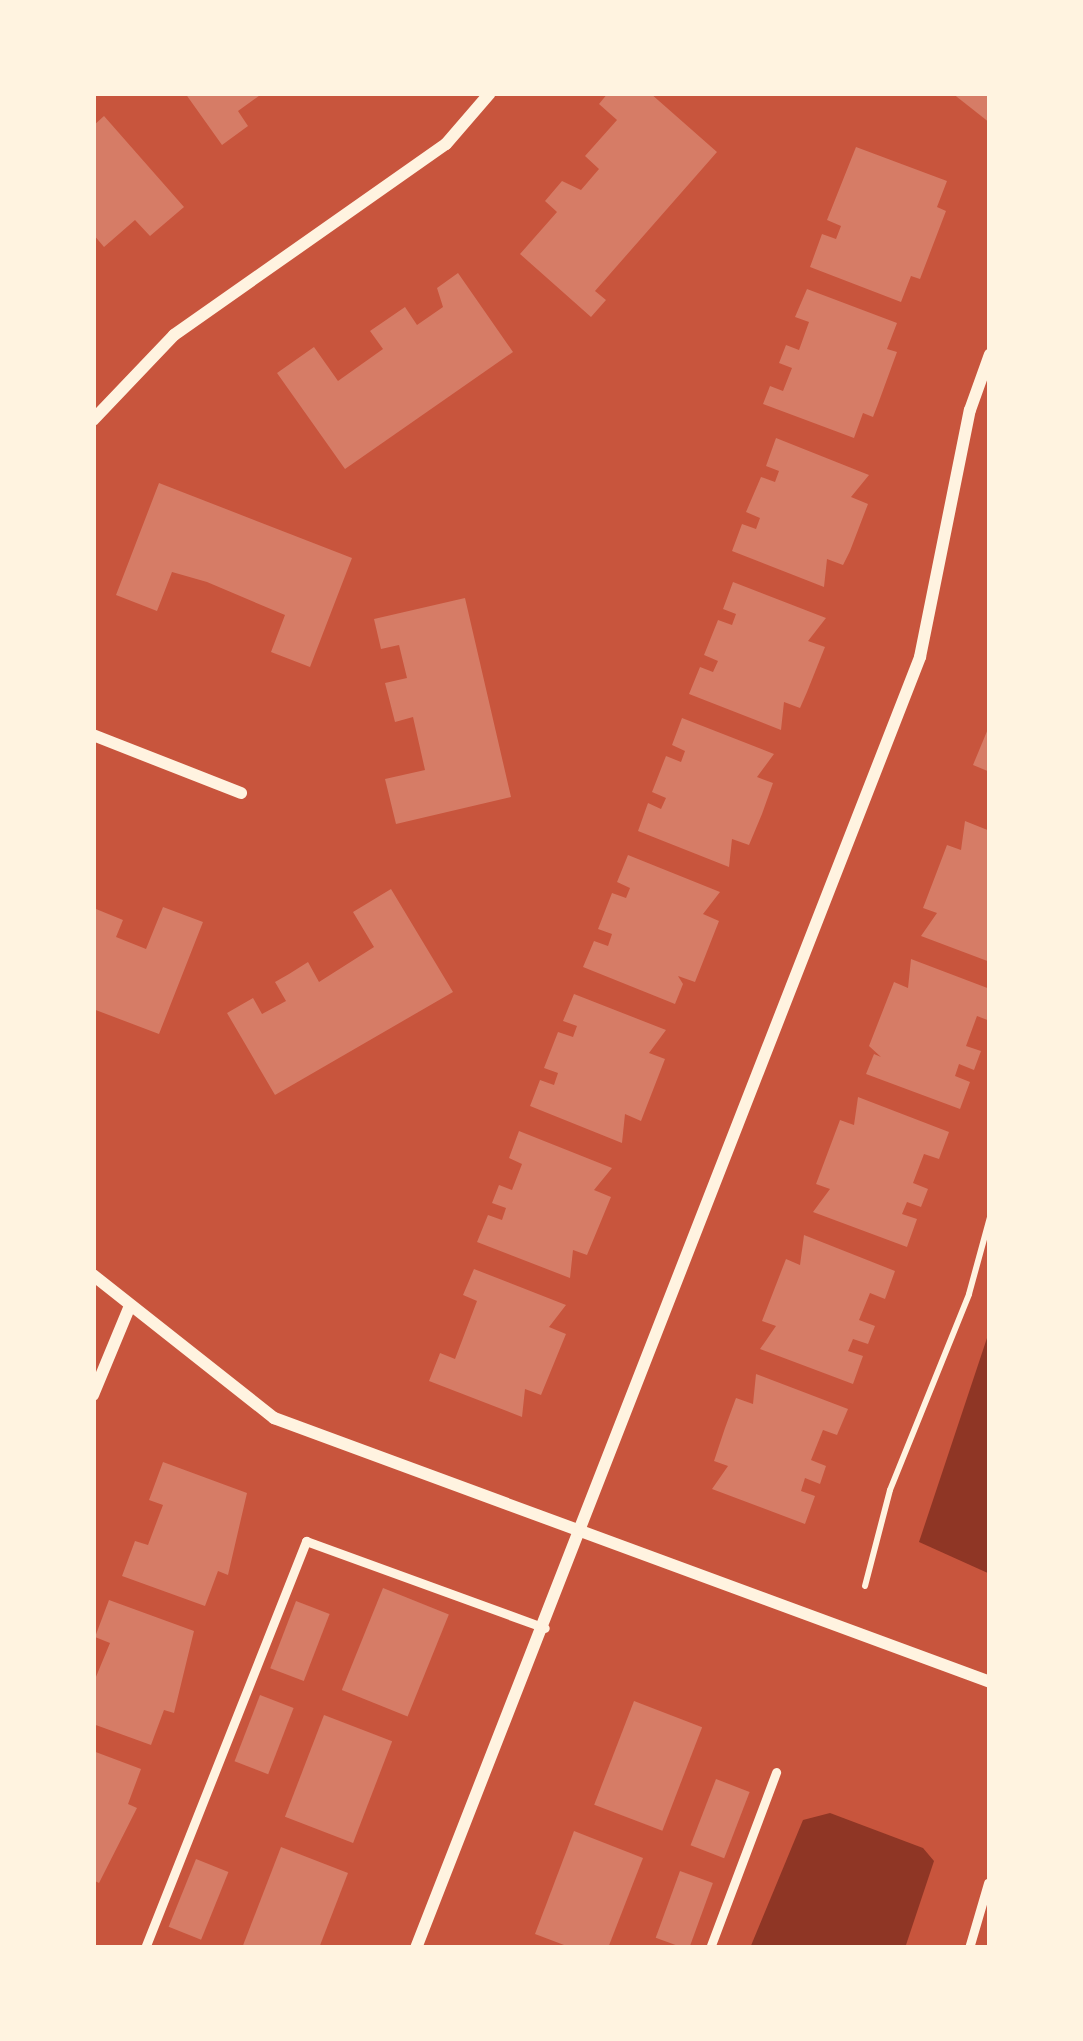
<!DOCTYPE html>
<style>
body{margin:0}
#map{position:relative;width:1083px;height:2041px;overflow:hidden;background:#c8553d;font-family:Manrope,sans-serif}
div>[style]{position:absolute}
.water>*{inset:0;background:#8f3625}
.building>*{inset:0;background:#d67c66;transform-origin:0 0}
.path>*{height:6px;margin:-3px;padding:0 3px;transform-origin:3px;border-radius:3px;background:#fff3e0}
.service>*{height:9px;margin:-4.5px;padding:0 4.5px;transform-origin:4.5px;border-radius:4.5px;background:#fff3e0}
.minor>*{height:12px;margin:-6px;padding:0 6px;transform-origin:6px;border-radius:6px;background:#fff3e0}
span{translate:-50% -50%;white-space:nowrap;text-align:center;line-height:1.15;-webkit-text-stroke:9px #fff3e0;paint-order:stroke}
.frame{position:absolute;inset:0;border:96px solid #fff3e0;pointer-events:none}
</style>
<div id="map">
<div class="water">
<div style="clip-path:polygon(990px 1329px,990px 1574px,919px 1542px)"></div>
<div style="clip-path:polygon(830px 1813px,923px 1848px,934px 1861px,905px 1948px,750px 1948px,803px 1820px)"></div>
</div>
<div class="building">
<div style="clip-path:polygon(185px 93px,263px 93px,238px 111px,248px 126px,222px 145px)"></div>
<div style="clip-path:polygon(608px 93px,650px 93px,717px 152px,595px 291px,606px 300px,591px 317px,520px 254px,557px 212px,545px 201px,562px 181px,581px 190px,599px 169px,585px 156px,617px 120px,599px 104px)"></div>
<div style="clip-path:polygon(952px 93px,990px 93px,990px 123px)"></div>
<div style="clip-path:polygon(104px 116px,184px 207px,150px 236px,135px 220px,104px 247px,93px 234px,93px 126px)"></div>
<div style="clip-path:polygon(856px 147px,947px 181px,937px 207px,946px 211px,920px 279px,911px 276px,901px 302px,810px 267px,822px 234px,836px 239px,841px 226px,827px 220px)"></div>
<div style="clip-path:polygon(458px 273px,513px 352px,345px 469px,277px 373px,314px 347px,338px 381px,383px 349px,370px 331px,405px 307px,417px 325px,443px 307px,437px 288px)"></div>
<div style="clip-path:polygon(807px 289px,897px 323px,887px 349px,897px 352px,878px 404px,873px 417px,863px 413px,854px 438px,763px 404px,770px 386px,783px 391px,792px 368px,779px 363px,786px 345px,799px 350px,809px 322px,795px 317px)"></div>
<div style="clip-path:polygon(776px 438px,869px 475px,851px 497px,868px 504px,850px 551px,843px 565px,827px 559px,824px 587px,732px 551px,742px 524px,756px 529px,760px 518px,746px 512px,761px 477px,775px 482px,779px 471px,766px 466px)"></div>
<div style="clip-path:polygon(159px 483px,352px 558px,310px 667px,271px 652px,285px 615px,207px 582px,172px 572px,157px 611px,116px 595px)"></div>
<div style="clip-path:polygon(733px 582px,826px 618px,808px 641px,825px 647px,807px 692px,800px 708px,784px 702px,781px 730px,689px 694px,700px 667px,713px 672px,718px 661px,704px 655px,718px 620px,732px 625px,736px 614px,723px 609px)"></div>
<div style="clip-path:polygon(465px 598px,511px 797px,396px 824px,385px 779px,425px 770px,413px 717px,395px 722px,385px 683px,407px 678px,399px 645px,381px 649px,374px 619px)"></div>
<div style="clip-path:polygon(682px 718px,774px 754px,757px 777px,773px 783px,762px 814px,749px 845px,732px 839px,729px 867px,638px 831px,648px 803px,661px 809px,666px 798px,652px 792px,666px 756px,681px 762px,685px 751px,672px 745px)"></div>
<div style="clip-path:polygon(990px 724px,990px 772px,973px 765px)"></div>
<div style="clip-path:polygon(965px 821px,990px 831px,990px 962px,921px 936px,937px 913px,923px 908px,936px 874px,947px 845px,961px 850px)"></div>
<div style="clip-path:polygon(628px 855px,720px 892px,703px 914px,719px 921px,695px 982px,678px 976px,683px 984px,675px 1004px,583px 967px,594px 941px,608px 946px,612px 934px,598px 929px,612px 893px,626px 898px,630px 888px,617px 882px)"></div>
<div style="clip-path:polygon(391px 889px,453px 992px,275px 1095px,227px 1013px,253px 998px,262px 1014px,286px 1001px,275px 982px,289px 974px,308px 962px,319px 982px,374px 947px,353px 912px)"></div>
<div style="clip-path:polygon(163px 907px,203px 922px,159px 1034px,93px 1009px,93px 916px,96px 909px,123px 920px,116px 937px,146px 949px)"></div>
<div style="clip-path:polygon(911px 959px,990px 989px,990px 1021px,977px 1016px,966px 1046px,981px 1051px,974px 1070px,959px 1064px,955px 1076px,970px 1082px,960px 1109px,866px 1074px,874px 1054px,881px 1057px,869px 1046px,894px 982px,908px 988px)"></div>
<div style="clip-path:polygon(574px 994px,666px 1030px,649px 1053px,665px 1059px,641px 1121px,625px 1114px,622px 1143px,530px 1106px,540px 1080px,554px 1085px,558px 1073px,544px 1068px,558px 1032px,573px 1037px,577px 1026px,563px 1021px)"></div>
<div style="clip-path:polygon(858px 1097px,949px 1132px,939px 1159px,924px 1154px,913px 1183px,928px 1189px,921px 1207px,907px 1202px,902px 1214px,917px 1219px,907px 1247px,813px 1212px,830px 1189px,816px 1184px,840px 1120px,854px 1125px)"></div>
<div style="clip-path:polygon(519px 1131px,612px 1168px,594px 1190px,611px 1197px,587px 1255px,573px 1250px,570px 1278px,477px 1242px,488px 1215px,502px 1220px,506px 1208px,492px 1203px,499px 1185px,512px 1190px,522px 1164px,509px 1158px)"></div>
<div style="clip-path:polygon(804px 1235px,895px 1271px,885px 1299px,870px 1293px,859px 1320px,875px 1326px,868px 1344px,853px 1339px,848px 1351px,863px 1356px,853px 1384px,760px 1349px,776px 1326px,762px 1321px,786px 1259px,800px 1265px)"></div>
<div style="clip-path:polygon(474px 1269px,566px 1305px,549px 1327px,566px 1334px,541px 1395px,525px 1389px,522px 1417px,429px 1381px,440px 1353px,455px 1359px,477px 1301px,463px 1295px)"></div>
<div style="clip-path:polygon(756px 1374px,848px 1409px,837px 1435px,823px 1430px,811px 1460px,826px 1466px,820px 1484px,805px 1478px,801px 1491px,815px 1496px,805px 1524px,712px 1489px,728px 1466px,714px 1461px,725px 1428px,736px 1398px,753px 1404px)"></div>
<div style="clip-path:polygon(163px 1462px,247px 1493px,228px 1575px,218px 1571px,205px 1606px,122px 1576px,135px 1541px,148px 1545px,163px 1505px,149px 1500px)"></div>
<div style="left:383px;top:1588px;width:71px;height:110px;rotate:22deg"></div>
<div style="clip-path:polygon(109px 1600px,194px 1631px,174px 1713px,164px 1710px,151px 1745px,93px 1724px,93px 1684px,110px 1643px,95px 1637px)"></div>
<div style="left:296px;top:1601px;width:36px;height:72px;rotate:21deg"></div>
<div style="left:260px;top:1695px;width:36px;height:71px;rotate:21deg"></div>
<div style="left:634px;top:1701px;width:73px;height:111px;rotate:21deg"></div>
<div style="left:324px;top:1715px;width:73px;height:109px;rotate:21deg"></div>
<div style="clip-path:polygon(93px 1751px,141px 1769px,128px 1804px,137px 1808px,99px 1883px,93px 1880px)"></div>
<div style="left:716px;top:1779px;width:36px;height:71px;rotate:21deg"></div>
<div style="clip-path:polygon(574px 1831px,643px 1858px,608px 1948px,572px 1948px,535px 1934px)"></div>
<div style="clip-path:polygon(281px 1847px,348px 1873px,319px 1948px,242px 1948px)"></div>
<div style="left:196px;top:1859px;width:35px;height:73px;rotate:22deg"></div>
<div style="left:680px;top:1871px;width:35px;height:71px;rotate:20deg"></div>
</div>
<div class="path">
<div style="left:865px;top:1586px;width:99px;rotate:-75.4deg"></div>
<div style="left:890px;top:1490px;width:211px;rotate:-68deg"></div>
<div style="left:969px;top:1294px;width:80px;rotate:-74.7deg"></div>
</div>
<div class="service">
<div style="left:145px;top:1948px;width:438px;rotate:-68.4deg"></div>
<div style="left:306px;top:1541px;width:254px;rotate:20deg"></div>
<div style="left:710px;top:1948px;width:188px;rotate:-69.4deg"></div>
<div style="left:969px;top:1948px;width:68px;rotate:-73.7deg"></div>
</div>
<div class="minor">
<div style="left:93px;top:420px;width:117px;rotate:-46.4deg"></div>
<div style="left:174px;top:335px;width:332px;rotate:-35.1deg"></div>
<div style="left:446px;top:144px;width:67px;rotate:-49.2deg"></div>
<div style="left:93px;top:735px;width:159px;rotate:21.4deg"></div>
<div style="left:93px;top:1275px;width:231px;rotate:38.3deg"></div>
<div style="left:274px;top:1418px;width:763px;rotate:20.24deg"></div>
<div style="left:93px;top:1395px;width:94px;rotate:-67.5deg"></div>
<div style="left:416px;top:1948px;width:1386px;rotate:-68.67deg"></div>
<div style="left:920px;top:657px;width:252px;rotate:-78.6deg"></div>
<div style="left:970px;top:410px;width:59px;rotate:-70.3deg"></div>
</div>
<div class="frame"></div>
</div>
